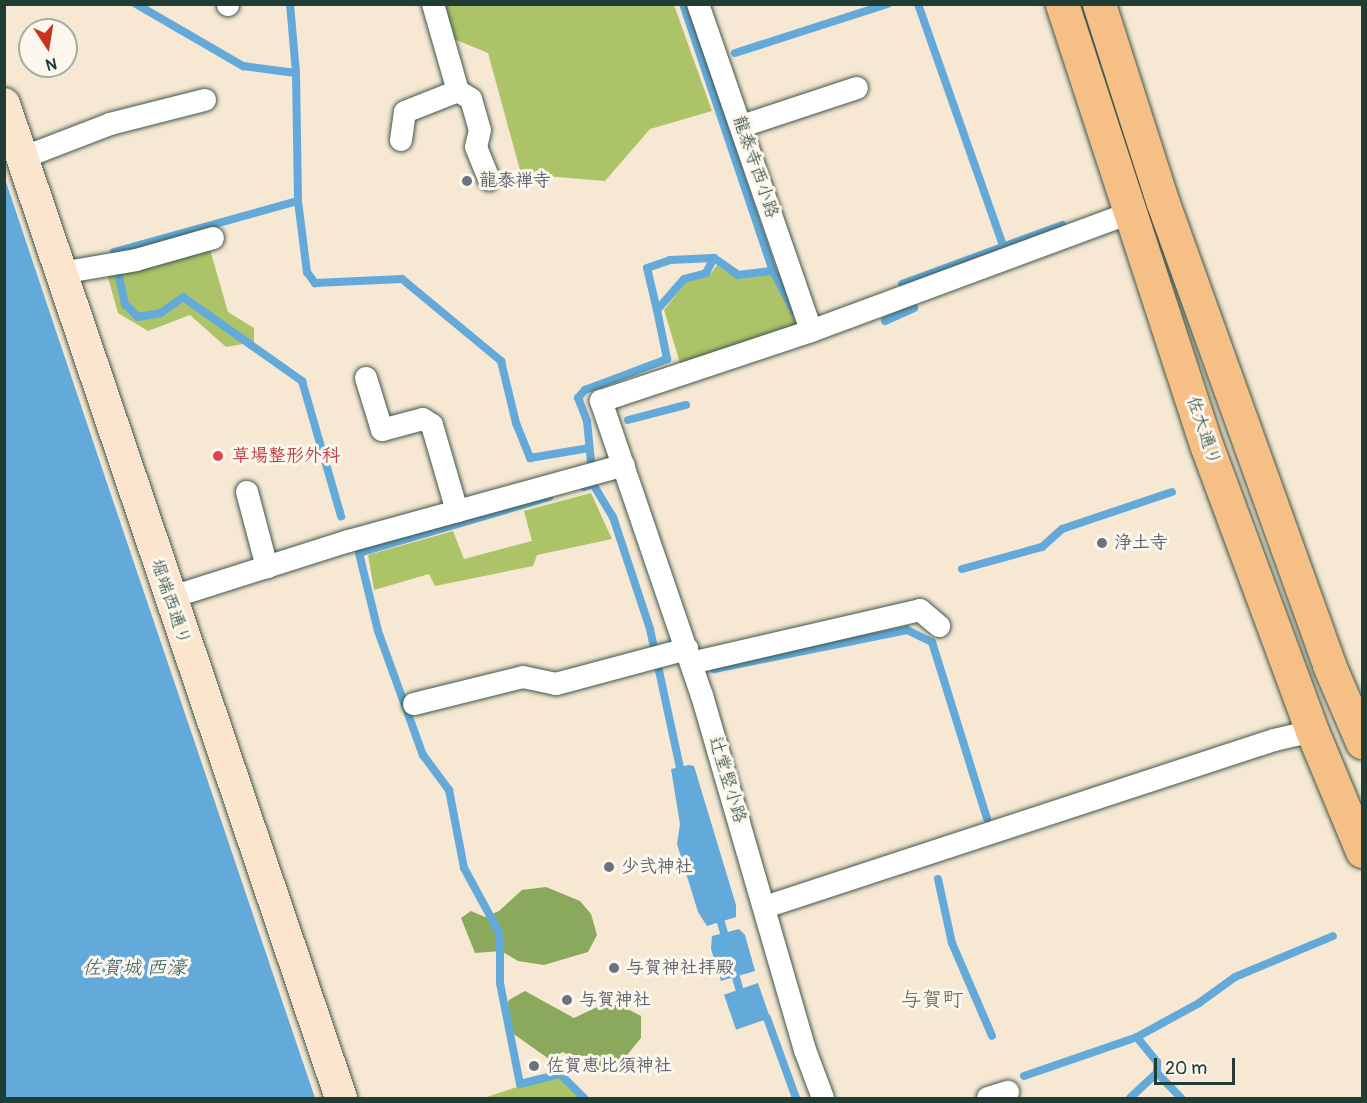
<!DOCTYPE html>
<meta charset="utf-8">
<style>
body{margin:0}
#map{position:relative;width:1367px;height:1103px;overflow:hidden;background:#f6e8d2;font-family:Pangolin,"Klee One",sans-serif}
div>[style]{position:absolute}
.green>*{inset:0;background:#adc368}
.forest>*{inset:0;background:#8aa95c}
.water>*{inset:0;background:#63a9d9;transform-origin:0 0}
.stream>*{height:8px;margin:-4px;padding:0 4px;transform-origin:4px;border-radius:4px;background:#63a9d9}
.roads{filter:drop-shadow(0 0 2px #3f574c) drop-shadow(0 0 2px #3f574c)}
.street>*{height:22px;margin:-11px;padding:0 11px;transform-origin:11px;border-radius:11px;background:#fff}
.secondary>*{height:32px;margin:-16px;padding:0 16px;transform-origin:16px;border-radius:16px;background:#fbe5cf}
.primary>*{height:33px;margin:-16.5px;padding:0 16.5px;transform-origin:16.5px;border-radius:16.5px;background:#f5bf86}
.dots>*{width:16px;height:16px;translate:-50% -50%;box-sizing:border-box;border:3px solid #fbf7ec;border-radius:50%}
span{translate:-50% -50%;white-space:nowrap;text-align:center;line-height:1.15;-webkit-text-stroke:6px #fbf7ec;paint-order:stroke}
.street-label{font-size:18px;color:#1f3d34}
.worship-label{font-size:18px;color:#5b616d;font-weight:700}
.left{translate:0 -50%;text-align:left}
.health-label{font-size:18px;color:#be3a42;font-weight:700}
.water-label{font-size:20px;color:#335d66;font-style:italic}
.quarter-label{font-size:21px;color:#606051}
.frame{position:absolute;inset:0;border:6px solid #1f3d34;pointer-events:none}
.north{position:absolute;left:18px;top:18px;width:60px;height:60px;box-sizing:border-box;background:#fbf7ec;border:2px solid #a3ada2;border-radius:50%;rotate:168deg;font-size:16px;font-weight:700;line-height:24px;text-align:center;color:#1f3d34}
.north::after{content:'';display:block;margin:auto;width:21px;height:27px;background:#c8321e;clip-path:polygon(50% 0,100% 100%,50% 72%,0 100%)}
.scale{position:absolute;left:1154px;top:1058px;width:81px;height:27px;box-sizing:border-box;border:3px solid #1f3d34;border-top:0;padding-left:8px;font-size:18px;line-height:21px;white-space:nowrap;color:#1f3d34;-webkit-text-stroke:4px #fbf7ec;paint-order:stroke}
</style>
<div id="map">
<div class="green">
<div style="clip-path:polygon(445px 5px,674px 5px,712px 111px,650px 129px,605px 181px,521px 174px,488px 53px,454px 39px)"></div>
<div style="clip-path:polygon(209px 246px,228px 312px,254px 328px,254px 342px,226px 347px,190px 315px,148px 331px,118px 313px,107px 274px)"></div>
<div style="clip-path:polygon(717px 265px,738px 279px,779px 272px,798px 328px,681px 366px,664px 310px,686px 282px,709px 276px)"></div>
<div style="clip-path:polygon(591px 493px,612px 539px,537px 555px,533px 566px,435px 586px,429px 574px,374px 590px,368px 555px,453px 531px,464px 559px,532px 541px,524px 511px)"></div>
<div style="clip-path:polygon(558px 1076px,581px 1098px,484px 1098px,517px 1087px)"></div>
</div>
<div class="forest">
<div style="clip-path:polygon(546px 887px,580px 901px,591px 914px,597px 935px,588px 952px,544px 965px,518px 961px,501px 951px,475px 953px,461px 918px,471px 911px,485px 917px,499px 911px,522px 890px)"></div>
<div style="clip-path:polygon(525px 991px,574px 1018px,597px 1007px,618px 1004px,641px 1016px,641px 1038px,618px 1066px,597px 1071px,563px 1052px,549px 1059px,515px 1035px,503px 1018px,509px 1000px)"></div>
</div>
<div class="water">
<div style="clip-path:polygon(5px 179px,106px 480px,315px 1098px,5px 1098px)"></div>
<div style="clip-path:polygon(689px 765px,694px 766px,736px 905px,736px 917px,707px 926px,698px 912px,677px 844px,680px 824px,671px 769px)"></div>
<div style="clip-path:polygon(739px 929px,745px 935px,755px 971px,721px 981px,711px 949px,712px 936px)"></div>
<div style="left:758px;top:983px;width:37px;height:36px;rotate:71deg"></div>
</div>
<div class="stream">
<div style="left:136px;top:4px;width:124px;rotate:30.1deg"></div>
<div style="left:243px;top:66px;width:53px;rotate:7.5deg"></div>
<div style="left:290px;top:4px;width:69px;rotate:85deg"></div>
<div style="left:296px;top:73px;width:128px;rotate:89.1deg"></div>
<div style="left:298px;top:201px;width:72px;rotate:82.8deg"></div>
<div style="left:307px;top:272px;width:14px;rotate:54deg"></div>
<div style="left:315px;top:283px;width:87px;rotate:-2.6deg"></div>
<div style="left:402px;top:279px;width:129px;rotate:39.6deg"></div>
<div style="left:501px;top:361px;width:64px;rotate:76.4deg"></div>
<div style="left:516px;top:423px;width:38px;rotate:68deg"></div>
<div style="left:530px;top:458px;width:60px;rotate:-9.6deg"></div>
<div style="left:683px;top:4px;width:282px;rotate:71.4deg"></div>
<div style="left:773px;top:271px;width:45px;rotate:62.3deg"></div>
<div style="left:918px;top:4px;width:256px;rotate:70.6deg"></div>
<div style="left:735px;top:53px;width:161px;rotate:-17.8deg"></div>
<div style="left:114px;top:252px;width:191px;rotate:-15.5deg"></div>
<div style="left:119px;top:276px;width:29px;rotate:78deg"></div>
<div style="left:125px;top:304px;width:18px;rotate:45deg"></div>
<div style="left:138px;top:317px;width:23px;rotate:-10deg"></div>
<div style="left:161px;top:313px;width:27px;rotate:-36deg"></div>
<div style="left:183px;top:297px;width:146px;rotate:35.2deg"></div>
<div style="left:302px;top:381px;width:141px;rotate:73.9deg"></div>
<div style="left:902px;top:284px;width:171px;rotate:-20.2deg"></div>
<div style="left:657px;top:310px;width:43px;rotate:-103.4deg"></div>
<div style="left:647px;top:268px;width:24px;rotate:-19deg"></div>
<div style="left:670px;top:260px;width:44px;rotate:-2.6deg"></div>
<div style="left:885px;top:321px;width:32px;rotate:-24deg"></div>
<div style="left:628px;top:420px;width:60px;rotate:-14.5deg"></div>
<div style="left:592px;top:472px;width:51px;rotate:-95.6deg"></div>
<div style="left:587px;top:421px;width:25px;rotate:-111deg"></div>
<div style="left:578px;top:398px;width:11px;rotate:-49deg"></div>
<div style="left:585px;top:390px;width:88px;rotate:-20.7deg"></div>
<div style="left:667px;top:359px;width:50px;rotate:-101.5deg"></div>
<div style="left:657px;top:310px;width:41px;rotate:-48.9deg"></div>
<div style="left:684px;top:279px;width:23px;rotate:-15deg"></div>
<div style="left:706px;top:273px;width:17px;rotate:-62deg"></div>
<div style="left:714px;top:258px;width:29px;rotate:35deg"></div>
<div style="left:738px;top:275px;width:35px;rotate:-7deg"></div>
<div style="left:584px;top:487px;width:9px;rotate:-18deg"></div>
<div style="left:593px;top:484px;width:39px;rotate:59deg"></div>
<div style="left:613px;top:517px;width:118px;rotate:71.7deg"></div>
<div style="left:650px;top:629px;width:151px;rotate:77.8deg"></div>
<div style="left:549px;top:497px;width:198px;rotate:163.6deg"></div>
<div style="left:359px;top:553px;width:80px;rotate:76.3deg"></div>
<div style="left:378px;top:631px;width:132px;rotate:70.1deg"></div>
<div style="left:423px;top:755px;width:44px;rotate:53.4deg"></div>
<div style="left:449px;top:790px;width:79px;rotate:79.1deg"></div>
<div style="left:464px;top:868px;width:75px;rotate:61.4deg"></div>
<div style="left:500px;top:934px;width:49px;rotate:90deg"></div>
<div style="left:500px;top:983px;width:103px;rotate:78.8deg"></div>
<div style="left:520px;top:1084px;width:41px;rotate:-14deg"></div>
<div style="left:560px;top:1074px;width:34px;rotate:45deg"></div>
<div style="left:962px;top:569px;width:83px;rotate:-15.4deg"></div>
<div style="left:1042px;top:547px;width:27px;rotate:-42deg"></div>
<div style="left:1062px;top:529px;width:116px;rotate:-18.6deg"></div>
<div style="left:714px;top:669px;width:197px;rotate:-11.4deg"></div>
<div style="left:907px;top:630px;width:28px;rotate:26deg"></div>
<div style="left:932px;top:642px;width:185px;rotate:72.7deg"></div>
<div style="left:938px;top:879px;width:66px;rotate:77.7deg"></div>
<div style="left:952px;top:943px;width:101px;rotate:66.7deg"></div>
<div style="left:718px;top:912px;width:32px;rotate:74deg"></div>
<div style="left:733px;top:967px;width:32px;rotate:74deg"></div>
<div style="left:758px;top:1013px;width:10px;rotate:29deg"></div>
<div style="left:767px;top:1018px;width:85px;rotate:70.1deg"></div>
<div style="left:1157px;top:1073px;width:35px;rotate:46deg"></div>
<div style="left:1024px;top:1076px;width:120px;rotate:-19deg"></div>
<div style="left:1137px;top:1037px;width:71px;rotate:-28.7deg"></div>
<div style="left:1199px;top:1003px;width:44px;rotate:-35.8deg"></div>
<div style="left:1235px;top:977px;width:106px;rotate:-22.7deg"></div>
<div style="left:1130px;top:1098px;width:37px;rotate:-43deg"></div>
<div style="left:1157px;top:1073px;width:11px;rotate:-90deg"></div>
<div style="left:1157px;top:1062px;width:32px;rotate:-129deg"></div>
</div>
<div class="roads">
<div class="street">
<div style="left:228px;top:4px;width:1px;rotate:90deg"></div>
<div style="left:433px;top:4px;width:91px;rotate:74deg"></div>
<div style="left:458px;top:91px;width:15px;rotate:32deg"></div>
<div style="left:471px;top:99px;width:32px;rotate:74deg"></div>
<div style="left:480px;top:130px;width:17px;rotate:103deg"></div>
<div style="left:476px;top:147px;width:35px;rotate:68deg"></div>
<div style="left:698px;top:4px;width:346px;rotate:70.9deg"></div>
<div style="left:742px;top:126px;width:121px;rotate:-18.3deg"></div>
<div style="left:401px;top:140px;width:28px;rotate:-82deg"></div>
<div style="left:405px;top:112px;width:57px;rotate:-21.6deg"></div>
<div style="left:22px;top:158px;width:94px;rotate:-21.1deg"></div>
<div style="left:110px;top:124px;width:98px;rotate:-14.2deg"></div>
<div style="left:61px;top:273px;width:76px;rotate:-9.8deg"></div>
<div style="left:136px;top:260px;width:80px;rotate:-15.9deg"></div>
<div style="left:366px;top:378px;width:54px;rotate:72.9deg"></div>
<div style="left:382px;top:430px;width:42px;rotate:-15deg"></div>
<div style="left:423px;top:419px;width:11px;rotate:34deg"></div>
<div style="left:432px;top:425px;width:90px;rotate:73.8deg"></div>
<div style="left:247px;top:492px;width:78px;rotate:75.1deg"></div>
<div style="left:169px;top:598px;width:189px;rotate:-17.6deg"></div>
<div style="left:349px;top:541px;width:285px;rotate:-15.4deg"></div>
<div style="left:691px;top:663px;width:235px;rotate:-13deg"></div>
<div style="left:920px;top:610px;width:25px;rotate:40deg"></div>
<div style="left:414px;top:704px;width:112px;rotate:-13.9deg"></div>
<div style="left:523px;top:677px;width:34px;rotate:12deg"></div>
<div style="left:556px;top:684px;width:136px;rotate:-15deg"></div>
<div style="left:765px;top:907px;width:536px;rotate:-18.16deg"></div>
<div style="left:1274px;top:740px;width:39px;rotate:-13deg"></div>
<div style="left:823px;top:1098px;width:51px;rotate:-110.6deg"></div>
<div style="left:805px;top:1050px;width:369px;rotate:-106.2deg"></div>
<div style="left:702px;top:696px;width:312px;rotate:-108.9deg"></div>
<div style="left:601px;top:401px;width:221px;rotate:-18.4deg"></div>
<div style="left:811px;top:331px;width:342px;rotate:-20.3deg"></div>
<div style="left:988px;top:1098px;width:21px;rotate:-17deg"></div>
</div>
<div class="secondary">
<div style="left:4px;top:104px;width:1050px;rotate:71.27deg"></div>
</div>
<div class="primary">
<div style="left:1062px;top:4px;width:466px;rotate:71.9deg"></div>
<div style="left:1207px;top:447px;width:303px;rotate:69.7deg"></div>
<div style="left:1312px;top:731px;width:130px;rotate:67.4deg"></div>
<div style="left:1099px;top:4px;width:209px;rotate:72.2deg"></div>
<div style="left:1163px;top:203px;width:491px;rotate:70.2deg"></div>
<div style="left:1329px;top:665px;width:84px;rotate:66.8deg"></div>
</div>
</div>
<div class="dots">
<div style="left:467px;top:181px;background:#6b7280"></div>
<div style="left:218px;top:456px;background:#e0444e"></div>
<div style="left:1102px;top:543px;background:#6b7280"></div>
<div style="left:609px;top:867px;background:#6b7280"></div>
<div style="left:614px;top:968px;background:#6b7280"></div>
<div style="left:567px;top:1000px;background:#6b7280"></div>
<div style="left:534px;top:1066px;background:#6b7280"></div>
</div>
<div class="street-label">
<span style="left:755px;top:167px;rotate:71deg">龍泰寺西小路</span>
<span style="left:1203px;top:431px;rotate:71deg">佐大通り</span>
<span style="left:170px;top:602px;rotate:71deg">堀端西通り</span>
<span style="left:727px;top:780px;rotate:73deg">辻堂竪小路</span>
</div>
<div class="worship-label">
<span class="left" style="left:479px;top:181px">龍泰禅寺</span>
<span class="left" style="left:1114px;top:543px">浄土寺</span>
<span class="left" style="left:621px;top:867px">少弐神社</span>
<span class="left" style="left:626px;top:968px">与賀神社拝殿</span>
<span class="left" style="left:579px;top:1000px">与賀神社</span>
<span class="left" style="left:546px;top:1066px">佐賀恵比須神社</span>
</div>
<div class="health-label">
<span class="left" style="left:232px;top:456px">草場整形外科</span>
</div>
<div class="water-label">
<span style="left:134px;top:967px">佐賀城 西濠</span>
</div>
<div class="quarter-label">
<span style="left:932px;top:1000px">与賀町</span>
</div>
<div class="frame"></div>
<div class="north">N</div>
<div class="scale">20 m</div>
</div>
